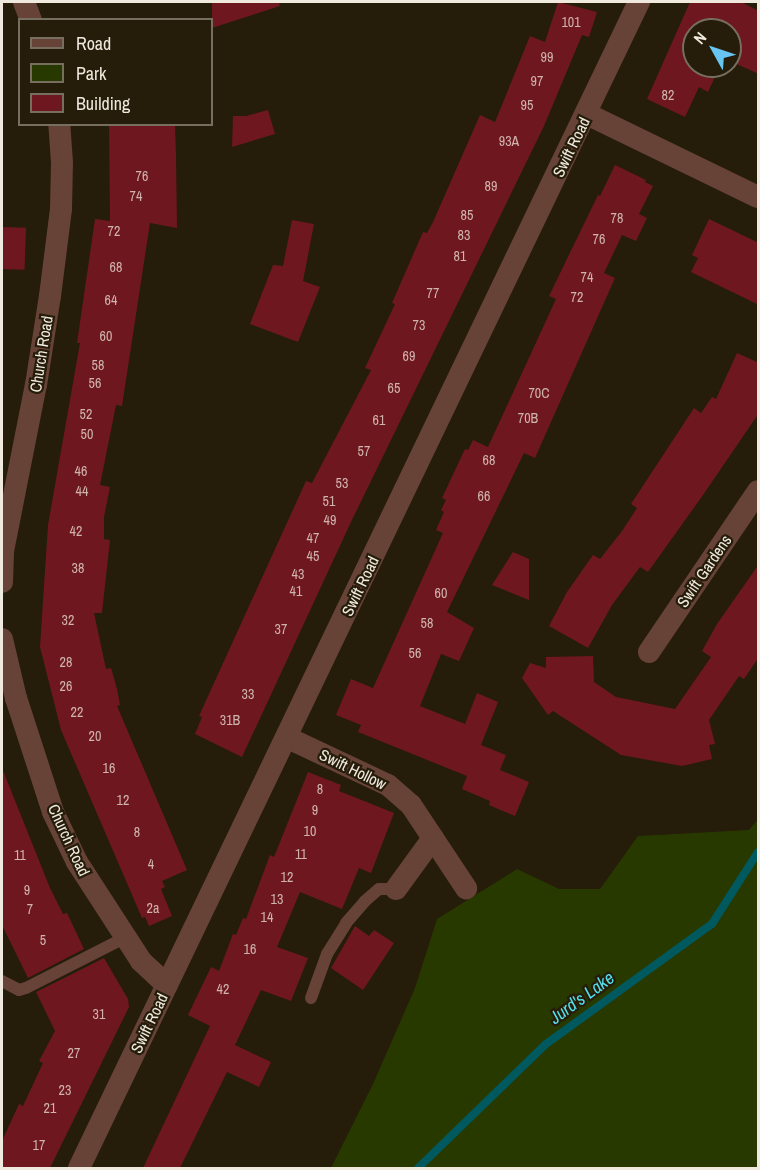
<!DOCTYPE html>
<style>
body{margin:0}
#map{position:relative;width:760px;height:1170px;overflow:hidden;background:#251c0a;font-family:"Archivo Narrow",sans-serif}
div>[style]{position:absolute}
.green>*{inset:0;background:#283900}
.stream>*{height:8px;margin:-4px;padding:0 4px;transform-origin:4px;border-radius:4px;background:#00595f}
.building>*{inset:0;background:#6f171f;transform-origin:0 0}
.service>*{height:12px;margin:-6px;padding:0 6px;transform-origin:6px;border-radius:6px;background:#674237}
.minor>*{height:22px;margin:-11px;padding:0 11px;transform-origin:11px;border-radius:11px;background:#674237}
span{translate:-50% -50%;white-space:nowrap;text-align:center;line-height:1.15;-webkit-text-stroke:4.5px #251c0a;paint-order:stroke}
.number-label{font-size:14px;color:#cfb4ae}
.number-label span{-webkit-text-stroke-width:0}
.street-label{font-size:16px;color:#efe9de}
.water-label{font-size:18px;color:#52e0ec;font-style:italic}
.frame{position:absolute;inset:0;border:3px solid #efe9de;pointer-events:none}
.legend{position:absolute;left:18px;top:18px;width:195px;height:108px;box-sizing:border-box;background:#251c0a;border:2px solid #766e5f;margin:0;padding:8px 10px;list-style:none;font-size:18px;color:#efe9de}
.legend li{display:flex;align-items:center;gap:12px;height:30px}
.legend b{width:30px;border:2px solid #766e5f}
.north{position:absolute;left:682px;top:18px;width:60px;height:60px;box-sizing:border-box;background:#251c0a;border:2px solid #766e5f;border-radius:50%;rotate:310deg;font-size:16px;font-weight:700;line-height:24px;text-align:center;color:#efe9de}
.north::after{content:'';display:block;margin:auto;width:21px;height:27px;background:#68c4f0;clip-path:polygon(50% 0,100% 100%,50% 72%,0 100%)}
</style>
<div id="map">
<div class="green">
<div style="clip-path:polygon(758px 819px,758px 1168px,331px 1168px,373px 1084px,415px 988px,437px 919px,517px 869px,559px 889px,600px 889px,638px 836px,749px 830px)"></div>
</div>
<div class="stream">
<div style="left:418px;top:1168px;width:178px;rotate:-44.1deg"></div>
<div style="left:546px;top:1044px;width:205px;rotate:-35.9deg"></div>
<div style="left:712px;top:924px;width:85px;rotate:-57.4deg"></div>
</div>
<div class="building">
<div style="clip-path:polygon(212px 2px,279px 2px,280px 6px,212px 28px)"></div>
<div style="clip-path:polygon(558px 2px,597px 12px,589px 37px,582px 35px,544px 126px,351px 522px,242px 757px,195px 734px,202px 717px,199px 716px,306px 481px,312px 483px,371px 370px,365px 368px,395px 304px,392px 303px,423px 232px,427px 233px,433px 222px,480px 115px,495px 122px,530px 36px,545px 42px)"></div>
<div style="clip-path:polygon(690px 2px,741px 2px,759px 11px,759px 74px,730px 61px,730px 30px,694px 30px,694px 66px,720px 66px,708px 92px,699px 87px,685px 117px,647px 99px)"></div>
<div style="clip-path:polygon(268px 110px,275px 134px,232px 147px,233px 116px,246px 116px)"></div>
<div style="clip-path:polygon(109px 124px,175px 125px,176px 156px,177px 228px,150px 223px,122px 406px,116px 405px,100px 485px,110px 487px,104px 517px,104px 539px,110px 540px,102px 613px,94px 613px,106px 669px,111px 668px,117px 689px,120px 705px,117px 706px,187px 870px,162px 881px,165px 887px,161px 889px,172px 916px,149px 926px,145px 917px,142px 918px,61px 730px,40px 647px,48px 525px,80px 343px,77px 343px,95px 219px,110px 221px)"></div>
<div style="clip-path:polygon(615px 165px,646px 180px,645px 182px,653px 186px,639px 214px,647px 218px,636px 241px,622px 235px,604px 273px,615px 278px,535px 458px,524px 453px,447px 612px,474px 628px,459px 661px,441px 654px,420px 706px,465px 724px,477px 693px,498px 702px,481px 745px,506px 755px,500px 770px,529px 782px,515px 816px,489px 805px,490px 801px,462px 789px,467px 776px,358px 732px,361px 725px,336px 715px,351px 679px,373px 688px,443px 533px,436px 530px,444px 512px,441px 510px,446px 500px,442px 498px,465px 449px,468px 450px,473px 440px,488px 447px,556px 299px,549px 296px,598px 195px,600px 196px)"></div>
<div style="clip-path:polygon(709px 219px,759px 243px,759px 305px,691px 272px,698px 258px,692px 255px)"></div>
<div style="clip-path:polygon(292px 220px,314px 224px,303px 281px,320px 287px,298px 342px,250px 324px,273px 265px,283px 266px)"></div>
<div style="left:2px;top:227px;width:24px;height:42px;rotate:2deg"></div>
<div style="clip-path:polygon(737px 353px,759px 363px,759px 413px,703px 495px,648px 572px,640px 567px,612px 605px,588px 648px,549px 626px,567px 592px,593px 555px,600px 559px,622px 531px,637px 508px,631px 504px,694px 408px,701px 413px,712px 397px,716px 399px)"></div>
<div style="clip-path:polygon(513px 552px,529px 559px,529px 600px,492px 585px)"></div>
<div style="clip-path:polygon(759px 564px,759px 657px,744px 679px,739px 676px,709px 720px,715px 744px,709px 745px,712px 759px,682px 766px,621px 755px,553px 711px,548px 715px,522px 678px,530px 663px,546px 668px,546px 657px,593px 656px,594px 682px,616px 697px,675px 709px,711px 657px,702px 651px,717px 624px)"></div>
<div style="clip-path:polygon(2px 768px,50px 888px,63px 914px,67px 913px,84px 949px,28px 978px,2px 925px)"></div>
<div style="clip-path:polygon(308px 772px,341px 785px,339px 791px,394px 813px,371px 873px,359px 868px,342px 909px,300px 892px,277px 947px,308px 958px,291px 1001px,261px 990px,235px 1045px,271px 1062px,259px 1087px,227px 1072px,180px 1168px,143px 1168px,210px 1026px,188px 1015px,211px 967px,219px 971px,233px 934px,236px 935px,243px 918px,246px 919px,270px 855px,274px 857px)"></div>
<div style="clip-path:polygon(355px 926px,369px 936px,374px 930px,394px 943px,363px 990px,331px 968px)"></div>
<div style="clip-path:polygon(104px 958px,128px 999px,129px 1007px,50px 1168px,2px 1168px,2px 1141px,19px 1104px,23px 1106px,43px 1063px,39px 1061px,55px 1031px,36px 992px)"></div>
</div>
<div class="service">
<div style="left:2px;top:981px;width:19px;rotate:28deg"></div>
<div style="left:19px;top:990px;width:7px;rotate:-16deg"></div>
<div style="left:26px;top:988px;width:110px;rotate:-27deg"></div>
<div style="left:311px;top:998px;width:47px;rotate:-70deg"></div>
<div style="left:327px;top:954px;width:36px;rotate:-58deg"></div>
<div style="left:346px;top:923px;width:29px;rotate:-49deg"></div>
<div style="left:365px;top:901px;width:18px;rotate:-41deg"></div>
<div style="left:379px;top:889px;width:17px"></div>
</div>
<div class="minor">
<div style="left:24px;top:2px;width:19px;rotate:69deg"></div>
<div style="left:587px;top:114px;width:190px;rotate:25.9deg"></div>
<div style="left:2px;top:582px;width:31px;rotate:-88deg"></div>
<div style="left:3px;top:551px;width:169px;rotate:-78.8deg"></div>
<div style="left:36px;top:385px;width:90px;rotate:-81.1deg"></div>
<div style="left:50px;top:296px;width:88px;rotate:-82.8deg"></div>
<div style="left:61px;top:209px;width:46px;rotate:-88.8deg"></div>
<div style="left:62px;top:163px;width:39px;rotate:-94deg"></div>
<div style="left:2px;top:639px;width:61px;rotate:76.7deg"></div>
<div style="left:16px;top:698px;width:120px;rotate:72deg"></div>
<div style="left:53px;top:812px;width:55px;rotate:64.4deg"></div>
<div style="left:77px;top:862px;width:118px;rotate:57.1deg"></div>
<div style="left:141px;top:961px;width:35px;rotate:43deg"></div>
<div style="left:649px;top:652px;width:194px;rotate:-55.9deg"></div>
<div style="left:288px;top:738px;width:110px;rotate:25.2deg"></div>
<div style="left:388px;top:785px;width:30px;rotate:41deg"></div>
<div style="left:411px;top:805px;width:100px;rotate:56.5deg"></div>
<div style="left:396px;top:889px;width:63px;rotate:-54deg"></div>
<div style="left:79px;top:1168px;width:1294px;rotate:-64.35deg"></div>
</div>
<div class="number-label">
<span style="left:571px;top:22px">101</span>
<span style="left:547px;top:57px">99</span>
<span style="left:537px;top:81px">97</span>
<span style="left:668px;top:95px">82</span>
<span style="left:527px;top:105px">95</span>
<span style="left:509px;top:141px">93A</span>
<span style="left:142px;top:176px">76</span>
<span style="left:491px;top:186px">89</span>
<span style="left:136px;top:196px">74</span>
<span style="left:467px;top:215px">85</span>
<span style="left:617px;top:218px">78</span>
<span style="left:114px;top:231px">72</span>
<span style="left:464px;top:235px">83</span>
<span style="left:599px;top:239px">76</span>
<span style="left:460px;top:256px">81</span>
<span style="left:116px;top:267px">68</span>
<span style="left:587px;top:277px">74</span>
<span style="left:433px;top:293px">77</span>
<span style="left:577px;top:297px">72</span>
<span style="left:111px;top:300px">64</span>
<span style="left:419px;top:325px">73</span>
<span style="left:106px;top:336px">60</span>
<span style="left:409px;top:356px">69</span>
<span style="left:98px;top:365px">58</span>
<span style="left:95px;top:383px">56</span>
<span style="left:394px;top:388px">65</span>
<span style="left:539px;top:393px">70C</span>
<span style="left:86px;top:414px">52</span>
<span style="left:528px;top:418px">70B</span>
<span style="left:379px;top:420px">61</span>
<span style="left:87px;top:434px">50</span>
<span style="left:364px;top:451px">57</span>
<span style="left:489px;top:460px">68</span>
<span style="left:81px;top:471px">46</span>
<span style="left:342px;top:483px">53</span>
<span style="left:82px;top:491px">44</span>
<span style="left:484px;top:496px">66</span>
<span style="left:329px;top:501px">51</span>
<span style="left:330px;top:520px">49</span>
<span style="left:76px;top:531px">42</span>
<span style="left:313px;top:538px">47</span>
<span style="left:313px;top:556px">45</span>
<span style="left:78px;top:568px">38</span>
<span style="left:298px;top:574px">43</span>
<span style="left:296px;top:591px">41</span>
<span style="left:441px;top:593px">60</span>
<span style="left:68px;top:620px">32</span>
<span style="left:427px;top:623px">58</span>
<span style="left:281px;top:629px">37</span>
<span style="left:415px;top:653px">56</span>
<span style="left:66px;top:662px">28</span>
<span style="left:66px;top:686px">26</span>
<span style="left:248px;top:694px">33</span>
<span style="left:77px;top:712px">22</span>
<span style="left:230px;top:720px">31B</span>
<span style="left:95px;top:736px">20</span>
<span style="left:109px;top:768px">16</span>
<span style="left:320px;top:789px">8</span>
<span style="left:123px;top:800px">12</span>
<span style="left:315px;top:810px">9</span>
<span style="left:310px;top:831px">10</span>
<span style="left:137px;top:832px">8</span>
<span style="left:301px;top:854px">11</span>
<span style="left:20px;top:855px">11</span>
<span style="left:151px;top:864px">4</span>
<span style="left:287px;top:877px">12</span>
<span style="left:27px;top:890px">9</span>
<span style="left:277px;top:899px">13</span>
<span style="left:153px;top:908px">2a</span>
<span style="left:30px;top:909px">7</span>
<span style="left:267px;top:917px">14</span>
<span style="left:43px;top:940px">5</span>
<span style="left:250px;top:949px">16</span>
<span style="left:223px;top:989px">42</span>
<span style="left:99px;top:1014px">31</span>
<span style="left:74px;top:1053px">27</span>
<span style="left:65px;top:1090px">23</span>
<span style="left:50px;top:1108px">21</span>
<span style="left:39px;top:1145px">17</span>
</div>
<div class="street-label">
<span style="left:571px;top:147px;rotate:-64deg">Swift Road</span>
<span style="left:41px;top:354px;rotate:-81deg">Church Road</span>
<span style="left:704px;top:571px;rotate:-56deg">Swift Gardens</span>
<span style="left:360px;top:586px;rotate:-64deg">Swift Road</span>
<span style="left:353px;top:769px;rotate:26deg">Swift Hollow</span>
<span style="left:69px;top:840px;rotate:65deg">Church Road</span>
<span style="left:149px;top:1023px;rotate:-64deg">Swift Road</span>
</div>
<div class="water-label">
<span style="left:582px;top:998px;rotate:-36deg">Jurd's Lake</span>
</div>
<div class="frame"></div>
<ul class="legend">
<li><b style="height:8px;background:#674237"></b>Road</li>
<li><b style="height:16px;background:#283900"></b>Park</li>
<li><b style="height:16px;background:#6f171f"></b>Building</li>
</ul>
<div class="north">N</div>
</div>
